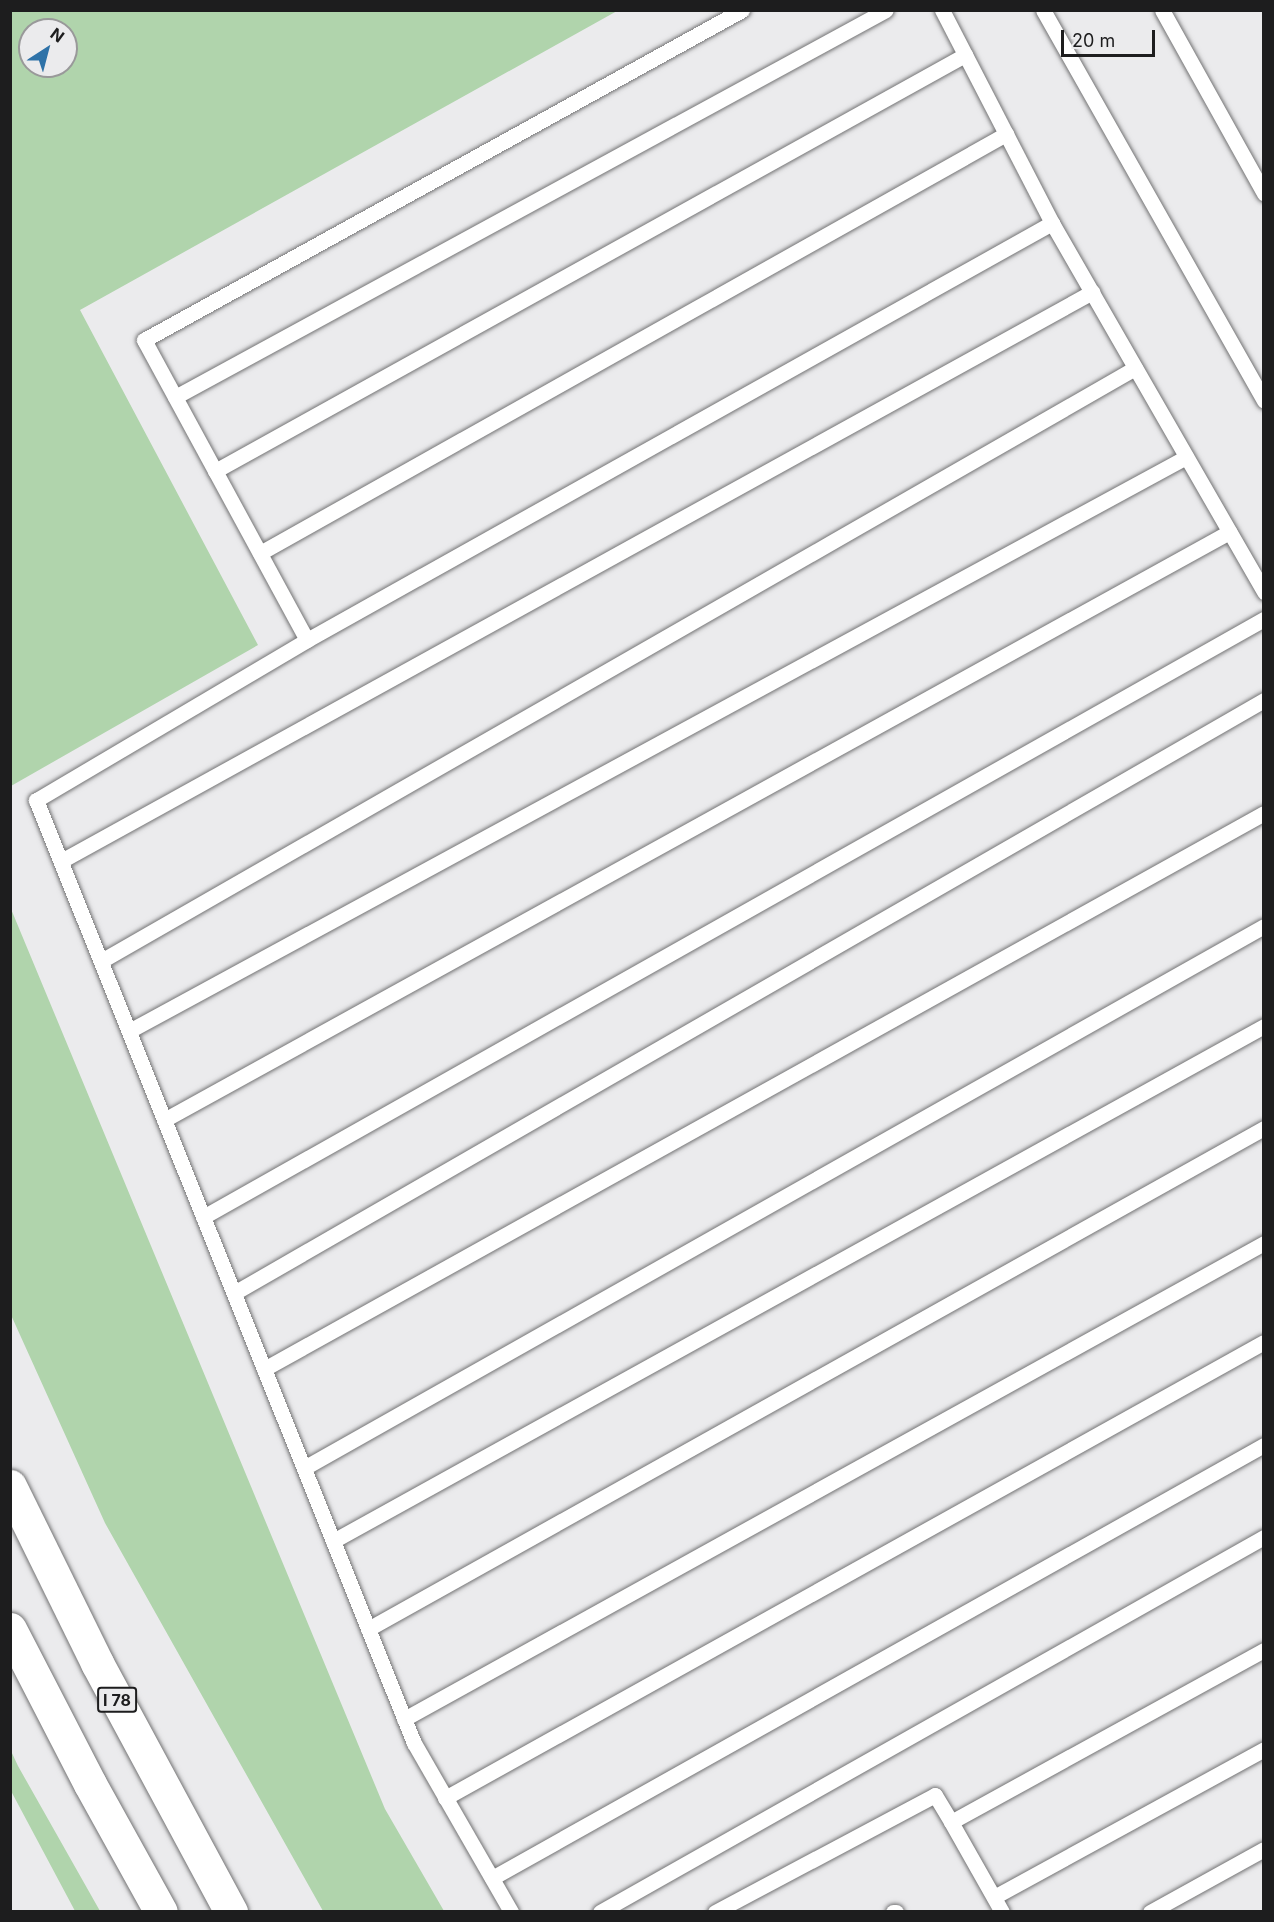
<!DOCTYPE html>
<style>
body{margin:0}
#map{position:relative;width:1274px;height:1922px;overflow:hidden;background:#ebebed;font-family:Inter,sans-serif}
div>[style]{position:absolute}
.green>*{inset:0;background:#b0d4ac}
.roads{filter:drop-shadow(0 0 2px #737374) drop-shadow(0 0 2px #737374)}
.lane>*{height:15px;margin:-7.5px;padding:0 7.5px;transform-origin:7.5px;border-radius:7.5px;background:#fff}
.highway>*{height:33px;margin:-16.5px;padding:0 16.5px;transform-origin:16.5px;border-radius:16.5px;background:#fff}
span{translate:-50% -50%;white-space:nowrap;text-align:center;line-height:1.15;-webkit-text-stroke:5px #ebebed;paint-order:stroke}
.shield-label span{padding:2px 4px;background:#ebebed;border:2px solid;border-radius:4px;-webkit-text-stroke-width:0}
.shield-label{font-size:16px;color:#1d1d1e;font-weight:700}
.frame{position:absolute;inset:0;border:12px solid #1d1d1e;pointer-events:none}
.north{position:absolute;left:18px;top:18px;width:60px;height:60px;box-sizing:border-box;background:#ebebed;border:2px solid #99999a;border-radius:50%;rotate:36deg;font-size:16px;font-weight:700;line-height:24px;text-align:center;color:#1d1d1e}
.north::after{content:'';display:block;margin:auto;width:21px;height:27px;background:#2e72a8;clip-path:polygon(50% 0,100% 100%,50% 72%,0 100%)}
.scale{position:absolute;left:1061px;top:30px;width:94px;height:27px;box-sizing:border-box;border:3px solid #1d1d1e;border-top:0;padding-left:8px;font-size:18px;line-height:21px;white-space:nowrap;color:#1d1d1e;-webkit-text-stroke:4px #ebebed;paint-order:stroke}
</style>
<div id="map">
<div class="green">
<div style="clip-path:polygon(evenodd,11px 10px,617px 11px,80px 310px,258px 645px,11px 786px,11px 10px,30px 30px,66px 30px,66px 66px,30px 66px,30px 30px)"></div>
<div style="clip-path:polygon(11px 909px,385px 1809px,444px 1911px,323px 1911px,105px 1523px,11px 1315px)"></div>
<div style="clip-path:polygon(11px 1751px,18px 1766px,100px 1911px,75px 1911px,11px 1791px)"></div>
</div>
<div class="roads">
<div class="lane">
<div style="left:742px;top:10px;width:683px;rotate:151.11deg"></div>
<div style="left:144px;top:340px;width:341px;rotate:61.5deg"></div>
<div style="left:307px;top:640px;width:854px;rotate:-29.24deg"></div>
<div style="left:1052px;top:223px;width:240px;rotate:-117.3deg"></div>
<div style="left:1043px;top:10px;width:449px;rotate:60.5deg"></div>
<div style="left:1162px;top:10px;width:210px;rotate:60.9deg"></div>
<div style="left:1052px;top:223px;width:426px;rotate:60.1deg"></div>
<div style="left:175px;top:397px;width:809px;rotate:-28.56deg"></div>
<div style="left:215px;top:471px;width:858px;rotate:-29.02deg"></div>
<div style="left:260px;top:553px;width:856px;rotate:-29.32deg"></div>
<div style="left:307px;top:640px;width:315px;rotate:149.4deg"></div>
<div style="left:36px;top:800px;width:1016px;rotate:68.16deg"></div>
<div style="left:414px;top:1743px;width:195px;rotate:60.1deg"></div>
<div style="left:61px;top:861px;width:1178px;rotate:-28.89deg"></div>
<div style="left:101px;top:961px;width:1192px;rotate:-29.83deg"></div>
<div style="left:129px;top:1031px;width:1203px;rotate:-28.5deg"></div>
<div style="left:164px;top:1120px;width:1217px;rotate:-28.9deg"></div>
<div style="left:203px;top:1217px;width:1218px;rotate:-29.41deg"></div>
<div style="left:234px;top:1293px;width:1189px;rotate:-29.93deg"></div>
<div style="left:264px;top:1369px;width:1144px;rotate:-29.07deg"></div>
<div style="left:304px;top:1468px;width:1102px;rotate:-29.45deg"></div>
<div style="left:333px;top:1541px;width:1064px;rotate:-28.95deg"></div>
<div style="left:368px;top:1629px;width:1027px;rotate:-29.21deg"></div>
<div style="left:404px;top:1719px;width:983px;rotate:-28.96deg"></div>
<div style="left:445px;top:1798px;width:937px;rotate:-29.11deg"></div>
<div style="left:492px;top:1878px;width:885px;rotate:-29.29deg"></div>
<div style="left:994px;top:1897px;width:308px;rotate:-28.7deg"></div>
<div style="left:600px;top:1912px;width:763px;rotate:-29.46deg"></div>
<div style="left:715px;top:1912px;width:249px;rotate:-28deg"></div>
<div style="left:935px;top:1795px;width:31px;rotate:59deg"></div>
<div style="left:893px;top:1912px;width:3px"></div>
<div style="left:1002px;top:1912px;width:103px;rotate:-119.5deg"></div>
<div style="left:951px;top:1822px;width:357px;rotate:-28.8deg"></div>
<div style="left:1150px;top:1912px;width:130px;rotate:-28.9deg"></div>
</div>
<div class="highway">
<div style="left:10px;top:1486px;width:197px;rotate:63.8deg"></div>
<div style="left:97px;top:1663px;width:283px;rotate:61.7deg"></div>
<div style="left:10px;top:1629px;width:174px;rotate:62.7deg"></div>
<div style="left:90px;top:1784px;width:146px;rotate:61deg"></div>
</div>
</div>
<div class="shield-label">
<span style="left:117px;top:1700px">I 78</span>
</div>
<div class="frame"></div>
<div class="north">N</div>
<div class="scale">20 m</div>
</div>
